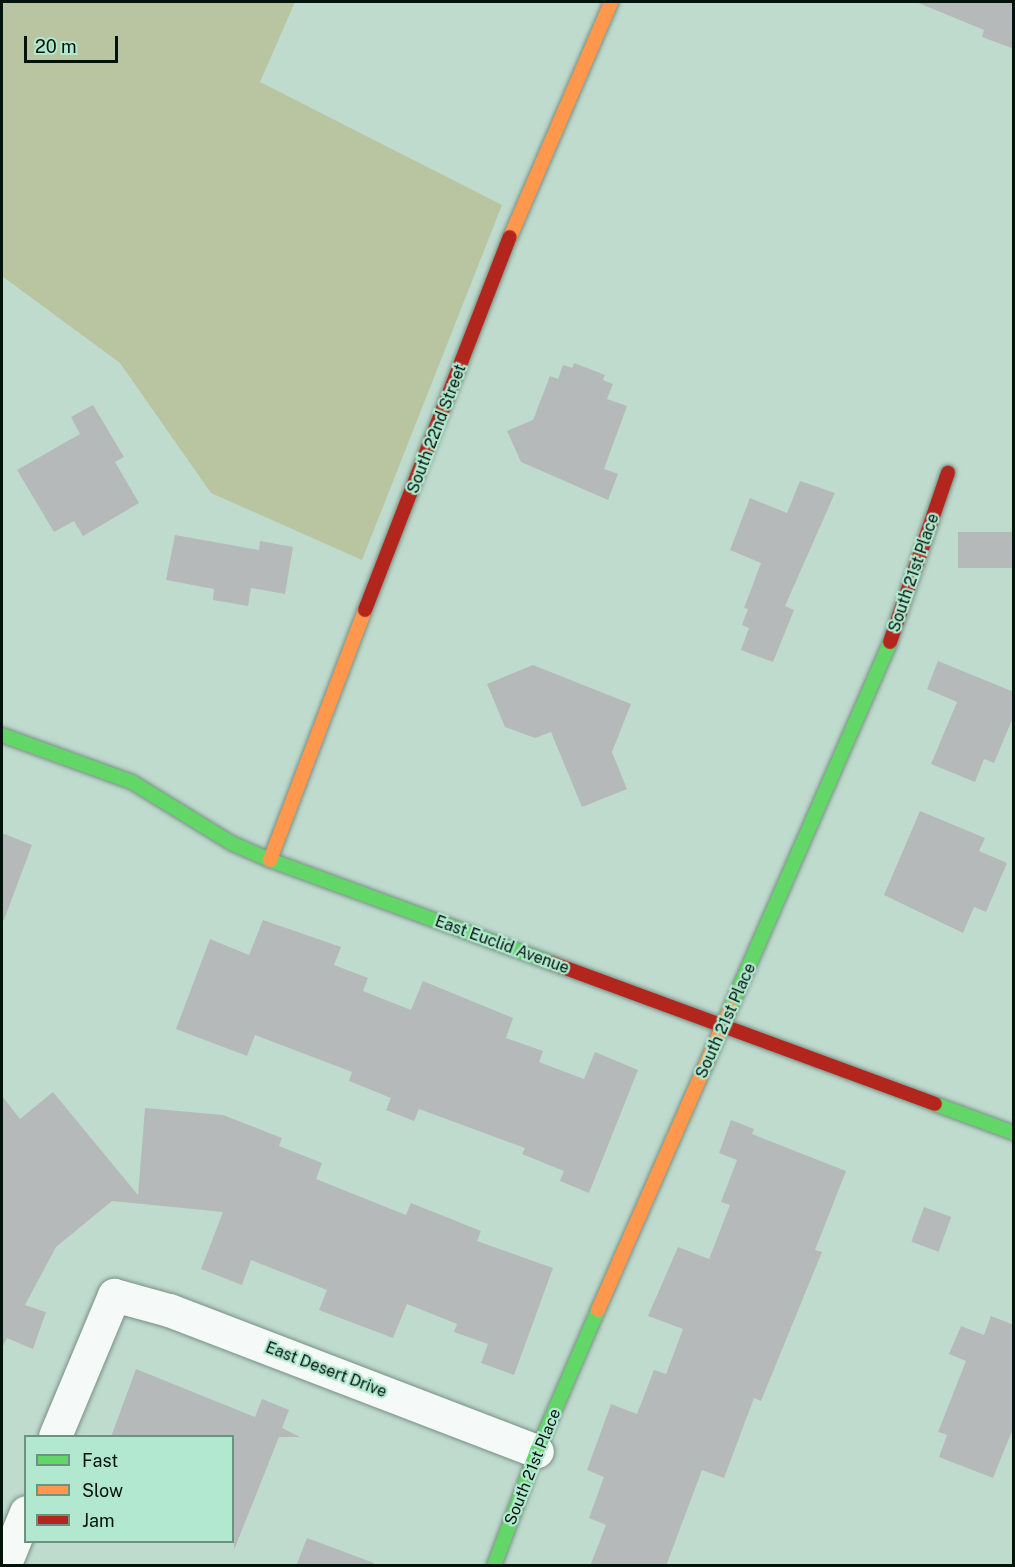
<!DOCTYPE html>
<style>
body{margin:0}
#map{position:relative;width:1015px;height:1567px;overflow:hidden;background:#bfdbce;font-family:"Public Sans",sans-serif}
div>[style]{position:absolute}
.green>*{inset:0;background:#b9c4a0}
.building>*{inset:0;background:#b6b9b9;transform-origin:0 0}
.roads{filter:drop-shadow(0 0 2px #798f85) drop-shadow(0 0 2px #798f85)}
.street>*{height:33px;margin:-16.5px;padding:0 16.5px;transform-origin:16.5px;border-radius:16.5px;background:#f5faf8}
.fast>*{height:14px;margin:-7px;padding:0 7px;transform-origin:7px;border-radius:7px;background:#63d668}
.slow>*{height:14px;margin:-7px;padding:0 7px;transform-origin:7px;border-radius:7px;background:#ff974d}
.jam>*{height:14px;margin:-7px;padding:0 7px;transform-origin:7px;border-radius:7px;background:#b3261e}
span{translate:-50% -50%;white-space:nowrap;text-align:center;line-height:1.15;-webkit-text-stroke:4.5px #b2e8cf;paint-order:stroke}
.street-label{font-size:16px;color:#01140c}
.frame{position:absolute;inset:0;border:3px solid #01140c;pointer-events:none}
.legend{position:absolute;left:24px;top:1435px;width:210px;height:108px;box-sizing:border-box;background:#b2e8cf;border:2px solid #6b9381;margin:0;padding:8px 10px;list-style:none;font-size:18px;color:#01140c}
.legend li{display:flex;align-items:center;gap:12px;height:30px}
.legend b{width:30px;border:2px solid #6b9381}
.scale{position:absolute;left:24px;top:36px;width:94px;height:27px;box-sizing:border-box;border:3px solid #01140c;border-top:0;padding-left:8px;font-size:18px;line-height:21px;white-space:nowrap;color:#01140c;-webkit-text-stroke:4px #b2e8cf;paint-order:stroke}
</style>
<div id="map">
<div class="green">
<div style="clip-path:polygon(2px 2px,295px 2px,260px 82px,502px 205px,362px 560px,211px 493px,120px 363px,2px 276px)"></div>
</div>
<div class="building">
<div style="clip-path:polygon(916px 2px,1014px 2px,1014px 49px,982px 37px,984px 30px)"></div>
<div style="clip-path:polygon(574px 363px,605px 375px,603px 380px,613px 384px,607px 399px,627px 406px,604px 469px,618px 474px,608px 500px,521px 462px,507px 431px,533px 420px,550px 376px,558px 379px,563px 365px,572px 368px)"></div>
<div style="clip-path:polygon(93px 405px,124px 457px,115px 462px,139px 503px,83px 536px,74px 521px,54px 532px,17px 470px,80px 434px,71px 417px)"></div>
<div style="clip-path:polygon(800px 481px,835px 493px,785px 606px,794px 610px,773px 662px,741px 650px,749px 628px,742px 625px,748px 609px,744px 608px,761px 563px,730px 550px,750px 498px,787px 513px)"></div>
<div style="left:1014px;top:532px;width:36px;height:56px;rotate:90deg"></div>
<div style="clip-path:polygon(175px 535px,259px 550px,260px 541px,293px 547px,285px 594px,251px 588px,248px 606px,213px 600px,214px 589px,166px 580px)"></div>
<div style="clip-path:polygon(938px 661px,1014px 692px,1014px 715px,994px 763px,984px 759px,975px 782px,931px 764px,957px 702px,927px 689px)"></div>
<div style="clip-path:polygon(533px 665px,631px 704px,612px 752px,627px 789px,582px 807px,551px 732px,535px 738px,505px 727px,487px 684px)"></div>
<div style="clip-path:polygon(920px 811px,985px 838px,979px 851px,1007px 863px,986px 912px,974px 907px,963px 933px,884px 895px)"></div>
<div style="clip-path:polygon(2px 833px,32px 845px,4px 920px,2px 920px)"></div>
<div style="clip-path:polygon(263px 920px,341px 947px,334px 965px,368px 978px,363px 991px,411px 1010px,423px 981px,513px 1018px,506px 1038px,543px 1051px,539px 1062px,584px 1079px,595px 1052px,638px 1070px,589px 1193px,560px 1181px,564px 1171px,522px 1154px,525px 1148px,419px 1109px,414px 1121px,386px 1110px,391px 1098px,349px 1081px,352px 1072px,255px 1035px,247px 1056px,176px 1029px,210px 939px,249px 955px)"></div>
<div style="clip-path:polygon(53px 1092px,138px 1195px,145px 1108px,223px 1115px,282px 1138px,279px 1146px,322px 1163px,316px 1179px,406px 1215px,411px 1203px,481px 1231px,477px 1241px,553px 1268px,514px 1375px,481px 1363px,488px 1344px,454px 1332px,457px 1324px,407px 1304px,393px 1338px,319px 1310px,327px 1290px,251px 1260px,242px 1285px,201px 1269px,223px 1212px,112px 1201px,56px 1247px,25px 1305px,46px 1312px,33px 1349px,7px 1338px,2px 1348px,2px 1096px,20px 1119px)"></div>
<div style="clip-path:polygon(731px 1120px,754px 1129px,752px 1134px,846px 1171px,815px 1250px,822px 1252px,761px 1401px,754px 1398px,724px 1478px,702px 1470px,666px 1566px,590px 1566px,606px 1525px,589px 1518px,604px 1477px,587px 1470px,611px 1404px,637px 1414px,654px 1370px,666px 1374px,683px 1329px,648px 1316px,678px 1247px,709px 1259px,730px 1205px,721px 1202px,737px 1160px,719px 1153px)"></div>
<div style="left:924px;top:1207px;width:29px;height:37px;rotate:20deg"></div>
<div style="clip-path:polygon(991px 1316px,1014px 1325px,1014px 1426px,993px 1478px,939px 1457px,947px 1435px,938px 1432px,966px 1361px,949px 1354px,961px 1326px,984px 1335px)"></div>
<div style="clip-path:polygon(136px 1369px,255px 1417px,262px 1399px,289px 1410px,282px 1428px,300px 1437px,279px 1437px,234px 1550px,232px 1437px,111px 1437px)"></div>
<div style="clip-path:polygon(307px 1538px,374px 1563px,373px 1566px,296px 1566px)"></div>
</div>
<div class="roads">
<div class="street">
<div style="left:55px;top:1436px;width:153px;rotate:-67.3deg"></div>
<div style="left:114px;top:1295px;width:57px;rotate:15.3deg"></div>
<div style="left:169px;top:1310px;width:394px;rotate:21deg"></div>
<div style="left:4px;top:1566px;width:58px;rotate:-67.8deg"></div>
</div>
<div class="fast">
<div style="left:2px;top:735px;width:138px;rotate:19.9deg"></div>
<div style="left:132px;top:782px;width:116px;rotate:31.6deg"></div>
<div style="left:231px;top:843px;width:43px;rotate:23.6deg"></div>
<div style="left:270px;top:860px;width:300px;rotate:20.1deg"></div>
<div style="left:730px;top:1009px;width:400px;rotate:-66.4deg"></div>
<div style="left:935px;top:1104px;width:84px;rotate:20.2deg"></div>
<div style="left:494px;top:1566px;width:123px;rotate:-69.5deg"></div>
<div style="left:537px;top:1451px;width:154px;rotate:-66.6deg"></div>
</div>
<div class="slow">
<div style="left:510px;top:237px;width:256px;rotate:-66.7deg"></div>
<div style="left:270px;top:860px;width:267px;rotate:-69.2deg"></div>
<div style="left:598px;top:1310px;width:329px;rotate:-66.3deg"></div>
</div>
<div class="jam">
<div style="left:365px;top:610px;width:400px;rotate:-68.8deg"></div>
<div style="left:890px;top:642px;width:179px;rotate:-71.1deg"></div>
<div style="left:552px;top:963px;width:408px;rotate:20.2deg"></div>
</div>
</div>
<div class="street-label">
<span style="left:437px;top:429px;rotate:-69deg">South 22nd Street</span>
<span style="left:914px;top:573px;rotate:-71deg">South 21st Place</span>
<span style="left:502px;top:945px;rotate:20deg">East Euclid Avenue</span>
<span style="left:726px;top:1021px;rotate:-66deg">South 21st Place</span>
<span style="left:326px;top:1370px;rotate:21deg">East Desert Drive</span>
<span style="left:533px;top:1467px;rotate:-68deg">South 21st Place</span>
</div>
<div class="frame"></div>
<ul class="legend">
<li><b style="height:8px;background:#63d668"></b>Fast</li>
<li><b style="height:8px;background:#ff974d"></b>Slow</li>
<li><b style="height:8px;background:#b3261e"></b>Jam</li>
</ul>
<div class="scale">20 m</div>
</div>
